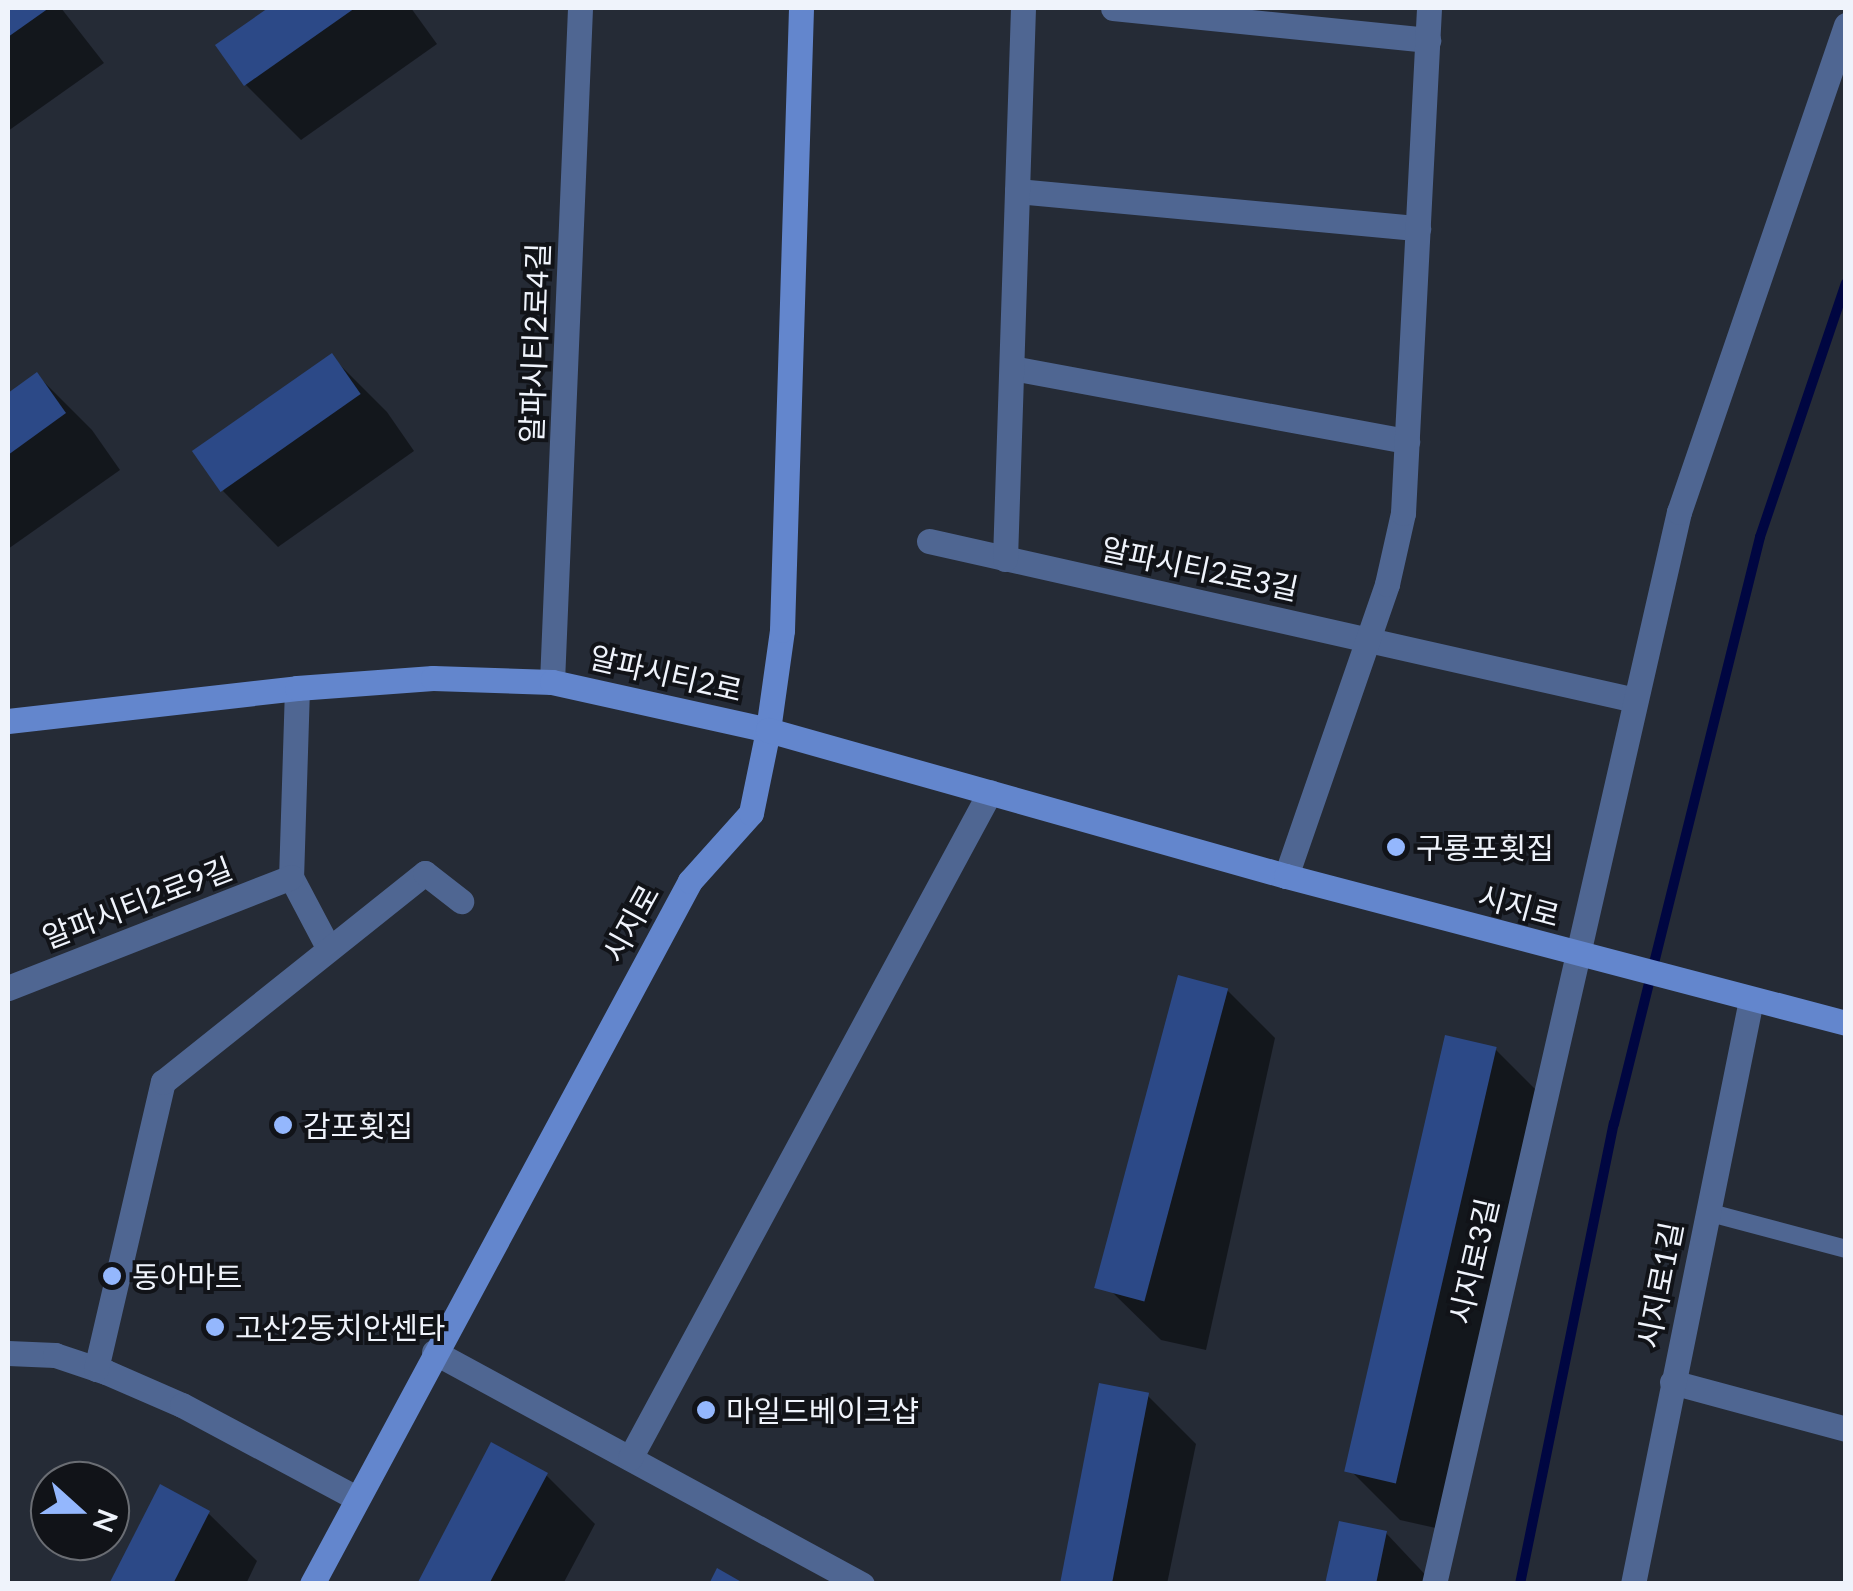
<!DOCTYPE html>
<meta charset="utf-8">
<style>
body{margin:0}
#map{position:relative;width:1853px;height:1591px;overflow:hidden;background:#252b36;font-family:Lato,"Noto Sans KR",sans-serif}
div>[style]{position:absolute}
.shadow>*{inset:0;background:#0007}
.stream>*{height:10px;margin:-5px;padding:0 5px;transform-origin:5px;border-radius:5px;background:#000641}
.building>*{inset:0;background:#2c4987;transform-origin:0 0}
.lane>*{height:18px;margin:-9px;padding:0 9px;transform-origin:9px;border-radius:9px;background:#4f6692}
.street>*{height:25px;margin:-12.5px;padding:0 12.5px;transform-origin:12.5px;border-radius:12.5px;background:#4f6692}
.secondary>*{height:25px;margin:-12.5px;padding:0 12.5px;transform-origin:12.5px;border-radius:12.5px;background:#6386cd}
.dots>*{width:28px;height:28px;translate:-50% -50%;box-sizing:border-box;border:5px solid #111318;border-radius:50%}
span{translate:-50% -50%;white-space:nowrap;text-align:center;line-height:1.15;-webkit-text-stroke:8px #111318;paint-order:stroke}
.street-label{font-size:30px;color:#eff3fb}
.poi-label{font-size:30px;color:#eff3fb}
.left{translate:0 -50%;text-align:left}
.frame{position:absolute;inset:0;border:10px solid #eff3fb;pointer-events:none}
.north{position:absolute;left:30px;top:1461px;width:100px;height:100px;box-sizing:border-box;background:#111318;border:2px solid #6a6d73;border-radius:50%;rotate:111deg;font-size:28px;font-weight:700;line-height:40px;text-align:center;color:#eff3fb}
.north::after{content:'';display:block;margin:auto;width:35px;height:45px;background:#94b7fd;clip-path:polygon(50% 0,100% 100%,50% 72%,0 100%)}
</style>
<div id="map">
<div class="shadow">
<div style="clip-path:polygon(8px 8px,61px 8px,104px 63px,8px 131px)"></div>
<div style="clip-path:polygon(272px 8px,411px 8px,437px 44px,301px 140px,246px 85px,219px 45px)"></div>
<div style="clip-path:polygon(331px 356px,387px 412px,414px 451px,278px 547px,223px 491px)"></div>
<div style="clip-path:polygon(37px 375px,92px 430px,120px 470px,8px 549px,8px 396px)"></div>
<div style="clip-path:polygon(1227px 990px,1275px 1038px,1206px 1350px,1161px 1340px,1112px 1292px)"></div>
<div style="clip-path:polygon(1495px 1049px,1544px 1098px,1449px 1531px,1400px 1520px,1351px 1471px)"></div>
<div style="clip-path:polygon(1148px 1396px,1196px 1444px,1167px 1584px,1060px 1584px)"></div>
<div style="clip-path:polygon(546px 1475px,595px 1524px,563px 1584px,419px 1584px)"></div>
<div style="clip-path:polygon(208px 1513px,257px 1561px,246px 1584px,112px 1584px)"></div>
<div style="clip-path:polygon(1386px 1533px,1434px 1584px,1328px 1584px)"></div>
</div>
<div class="stream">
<div style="left:1520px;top:1584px;width:470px;rotate:-78.5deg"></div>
<div style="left:1614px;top:1124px;width:605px;rotate:-76.03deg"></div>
<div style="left:1760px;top:537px;width:268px;rotate:-71.3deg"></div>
</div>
<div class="building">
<div style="clip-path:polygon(8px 8px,49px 8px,8px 37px)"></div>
<div style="clip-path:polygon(268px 8px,355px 8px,244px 86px,215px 45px)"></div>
<div style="left:332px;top:353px;width:50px;height:171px;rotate:55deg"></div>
<div style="clip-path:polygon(37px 372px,66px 413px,8px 455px,8px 393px)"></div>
<div style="left:1178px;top:975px;width:52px;height:324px;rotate:15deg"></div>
<div style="left:1445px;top:1035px;width:53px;height:448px;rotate:13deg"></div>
<div style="left:1099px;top:1383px;width:51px;height:205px;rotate:11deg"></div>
<div style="clip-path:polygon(491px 1442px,548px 1473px,489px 1584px,417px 1584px)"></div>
<div style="clip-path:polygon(160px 1484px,210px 1511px,173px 1584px,109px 1584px)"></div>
<div style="clip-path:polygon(1339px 1521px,1387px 1531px,1376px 1584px,1325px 1584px)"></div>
<div style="clip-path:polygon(717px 1568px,745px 1584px,709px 1584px)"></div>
</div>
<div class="lane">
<div style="left:1707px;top:1212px;width:144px;rotate:14.9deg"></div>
</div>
<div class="street">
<div style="left:1113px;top:8px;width:317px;rotate:5.8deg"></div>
<div style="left:1017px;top:191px;width:403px;rotate:5.3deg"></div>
<div style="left:1012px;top:368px;width:402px;rotate:10.5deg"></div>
<div style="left:929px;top:541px;width:724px;rotate:12.69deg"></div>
<div style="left:1005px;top:559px;width:551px;rotate:-88.13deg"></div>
<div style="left:552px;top:682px;width:675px;rotate:-87.62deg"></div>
<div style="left:297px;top:688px;width:189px;rotate:91.8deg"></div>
<div style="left:291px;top:877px;width:81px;rotate:62.2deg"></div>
<div style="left:1286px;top:876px;width:309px;rotate:-70.9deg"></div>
<div style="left:1387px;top:584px;width:73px;rotate:-77.3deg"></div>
<div style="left:1403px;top:513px;width:506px;rotate:-87.05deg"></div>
<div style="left:8px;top:988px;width:304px;rotate:-21.4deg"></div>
<div style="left:434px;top:1352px;width:487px;rotate:28.5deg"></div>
<div style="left:8px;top:1353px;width:47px;rotate:2.4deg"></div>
<div style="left:55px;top:1355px;width:54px;rotate:18.4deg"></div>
<div style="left:106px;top:1372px;width:83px;rotate:23.5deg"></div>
<div style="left:182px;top:1405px;width:197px;rotate:28.1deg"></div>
<div style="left:96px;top:1369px;width:295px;rotate:-76.9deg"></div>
<div style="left:163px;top:1082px;width:335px;rotate:-38.6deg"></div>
<div style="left:425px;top:873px;width:46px;rotate:37.9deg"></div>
<div style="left:1672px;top:1382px;width:180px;rotate:15.1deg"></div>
<div style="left:630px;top:1458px;width:757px;rotate:-61.61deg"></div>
<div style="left:1434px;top:1584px;width:1100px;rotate:-77.13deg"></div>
<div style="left:1679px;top:512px;width:515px;rotate:-71.07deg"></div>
<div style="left:1633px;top:1584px;width:596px;rotate:-78.58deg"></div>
</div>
<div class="secondary">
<div style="left:8px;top:721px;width:291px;rotate:-6.5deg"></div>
<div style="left:297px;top:688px;width:136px;rotate:-4.2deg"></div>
<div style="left:433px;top:678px;width:119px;rotate:1.9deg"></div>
<div style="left:552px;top:682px;width:221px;rotate:12.5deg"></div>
<div style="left:768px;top:730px;width:101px;rotate:-82deg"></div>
<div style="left:782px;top:630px;width:622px;rotate:-88.25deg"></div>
<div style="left:312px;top:1584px;width:798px;rotate:-61.73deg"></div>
<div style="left:690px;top:881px;width:91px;rotate:-48.1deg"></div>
<div style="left:751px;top:813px;width:85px;rotate:-78.4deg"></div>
<div style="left:768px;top:730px;width:538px;rotate:15.74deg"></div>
<div style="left:1286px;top:876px;width:579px;rotate:14.71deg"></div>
</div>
<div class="dots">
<div style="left:1396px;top:847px;background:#94b7fd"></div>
<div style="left:283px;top:1125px;background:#94b7fd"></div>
<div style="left:112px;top:1276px;background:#94b7fd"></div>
<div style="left:215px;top:1327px;background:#94b7fd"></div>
<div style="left:706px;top:1410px;background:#94b7fd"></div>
</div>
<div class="street-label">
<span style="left:534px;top:343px;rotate:-88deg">알파시티2로4길</span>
<span style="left:1200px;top:568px;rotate:12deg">알파시티2로3길</span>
<span style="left:666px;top:673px;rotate:13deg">알파시티2로</span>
<span style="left:137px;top:902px;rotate:-21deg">알파시티2로9길</span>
<span style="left:1519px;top:905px;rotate:15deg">시지로</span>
<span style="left:630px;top:923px;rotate:-61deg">시지로</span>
<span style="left:1473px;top:1261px;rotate:-77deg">시지로3길</span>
<span style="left:1659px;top:1285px;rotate:-79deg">시지로1길</span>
</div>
<div class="poi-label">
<span class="left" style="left:1416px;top:847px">구룡포횟집</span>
<span class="left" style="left:303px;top:1125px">감포횟집</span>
<span class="left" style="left:132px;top:1276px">동아마트</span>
<span class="left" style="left:235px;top:1327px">고산2동치안센타</span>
<span class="left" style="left:726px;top:1410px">마일드베이크샵</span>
</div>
<div class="frame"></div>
<div class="north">N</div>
</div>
